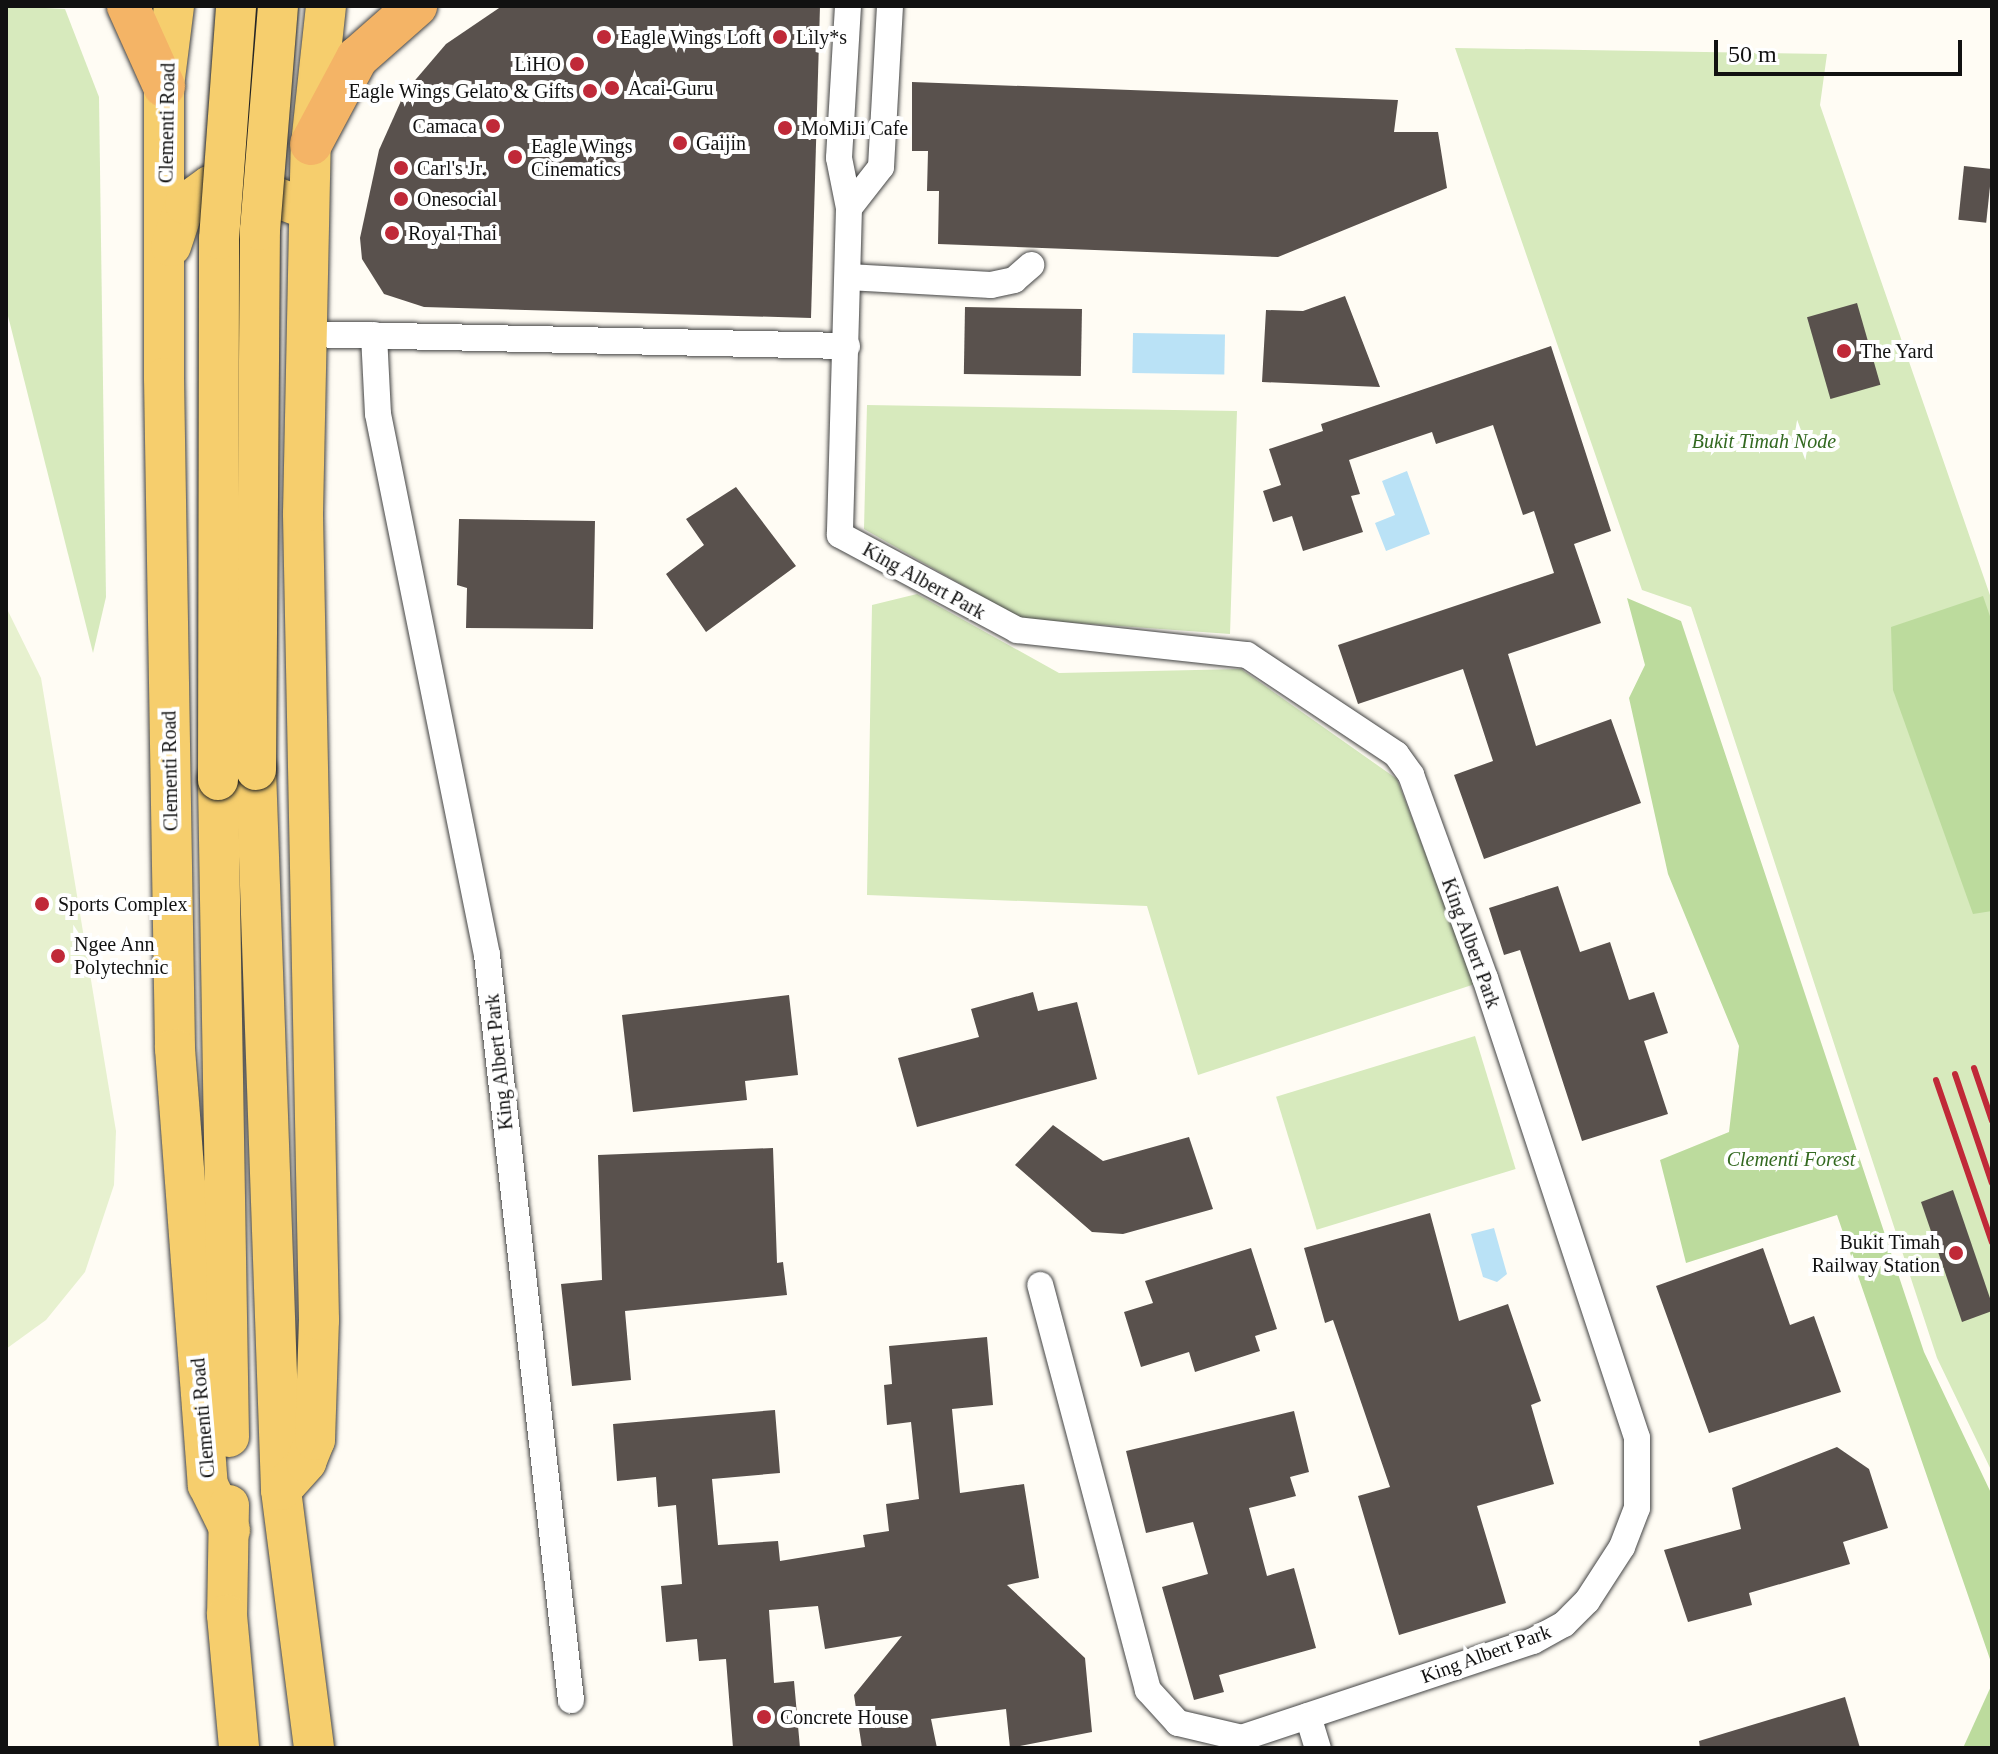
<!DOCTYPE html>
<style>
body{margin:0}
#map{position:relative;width:1998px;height:1754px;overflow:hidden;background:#fffcf4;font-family:Georgia,serif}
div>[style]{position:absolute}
.green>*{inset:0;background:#d7eabd;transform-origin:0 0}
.forest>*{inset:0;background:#bcdb9d}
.pitch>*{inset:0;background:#e7f1cf}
.water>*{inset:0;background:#bae2f6;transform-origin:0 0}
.building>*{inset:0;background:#59514d;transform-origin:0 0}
.roads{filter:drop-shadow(0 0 2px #444) drop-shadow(0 0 2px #444)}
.minor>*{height:26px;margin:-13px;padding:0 13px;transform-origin:13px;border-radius:13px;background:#fff}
.primary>*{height:40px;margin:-20px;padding:0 20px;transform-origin:20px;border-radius:20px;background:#f6ce6d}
.trunk>*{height:42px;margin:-21px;padding:0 21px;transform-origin:21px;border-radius:21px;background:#f4b466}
.rail>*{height:6px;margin:-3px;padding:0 3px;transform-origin:3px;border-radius:3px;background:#c02938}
.bridges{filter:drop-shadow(0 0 2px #222) drop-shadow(0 0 2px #222)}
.primary-bridge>*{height:40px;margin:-20px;padding:0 20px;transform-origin:20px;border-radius:20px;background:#f6ce6d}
.dots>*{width:22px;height:22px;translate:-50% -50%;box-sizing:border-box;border:4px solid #fff;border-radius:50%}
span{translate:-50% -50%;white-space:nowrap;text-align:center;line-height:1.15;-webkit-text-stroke:8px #fff;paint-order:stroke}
.poi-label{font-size:20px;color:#111}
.left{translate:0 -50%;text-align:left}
.right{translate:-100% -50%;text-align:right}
.street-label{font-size:20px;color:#111}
.park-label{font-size:20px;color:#336920;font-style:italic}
.frame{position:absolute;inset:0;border:8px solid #111;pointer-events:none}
.scale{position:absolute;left:1714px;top:40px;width:248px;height:36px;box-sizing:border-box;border:4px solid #111;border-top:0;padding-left:10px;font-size:24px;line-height:28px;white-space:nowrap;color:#111;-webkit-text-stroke:6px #fff;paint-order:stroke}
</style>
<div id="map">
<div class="green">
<div style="clip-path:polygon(6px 6px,65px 9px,99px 97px,106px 597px,93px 653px,6px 308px)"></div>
<div style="clip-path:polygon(1455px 48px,1827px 54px,1820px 105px,1992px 601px,1992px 1472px,1937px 1358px,1691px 607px,1642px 590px)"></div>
<div style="clip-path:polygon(867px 405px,1237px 411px,1230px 634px,1022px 619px,864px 529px)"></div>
<div style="clip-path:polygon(917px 594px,1059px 673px,1241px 669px,1397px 779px,1475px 984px,1198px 1075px,1147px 906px,867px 895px,872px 605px)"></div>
<div style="left:1475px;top:1036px;width:139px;height:208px;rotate:73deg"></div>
</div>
<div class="forest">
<div style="clip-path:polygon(1983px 596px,1992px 622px,1992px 911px,1973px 914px,1893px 690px,1891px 627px)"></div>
<div style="clip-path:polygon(1627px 598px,1681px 621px,1924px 1352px,1992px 1495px,1992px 1665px,1837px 1215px,1686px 1263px,1660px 1160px,1729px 1132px,1739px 1046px,1668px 874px,1629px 698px,1645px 665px)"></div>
<div style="clip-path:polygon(1992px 1684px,1992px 1748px,1963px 1748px)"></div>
</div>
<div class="pitch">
<div style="clip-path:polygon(6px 607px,41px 678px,116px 1131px,114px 1185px,85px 1272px,46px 1320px,6px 1349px)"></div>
</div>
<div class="water">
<div style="left:1133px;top:333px;width:92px;height:40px;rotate:1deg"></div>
<div style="clip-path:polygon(1407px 471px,1430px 534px,1386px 551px,1375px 523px,1395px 515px,1382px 481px)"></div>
<div style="clip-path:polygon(1494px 1228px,1507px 1274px,1497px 1282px,1483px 1277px,1471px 1234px)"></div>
</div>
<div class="building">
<div style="clip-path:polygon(502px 6px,820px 6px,811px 318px,424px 307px,384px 294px,362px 259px,360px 238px,379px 150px,405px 92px,446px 44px)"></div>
<div style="clip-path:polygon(912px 82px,1398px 100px,1394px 132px,1438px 132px,1447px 188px,1278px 257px,938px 244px,939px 191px,927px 191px,928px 151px,912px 151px)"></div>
<div style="left:1964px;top:166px;width:28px;height:54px;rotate:6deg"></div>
<div style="clip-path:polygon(1345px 296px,1380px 387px,1262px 382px,1266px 310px,1303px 311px)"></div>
<div style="left:1857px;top:303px;width:85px;height:52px;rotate:74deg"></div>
<div style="left:965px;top:307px;width:117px;height:67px;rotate:1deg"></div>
<div style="clip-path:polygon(1551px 346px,1611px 531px,1574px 544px,1601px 623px,1508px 654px,1536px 746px,1611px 719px,1641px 803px,1484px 859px,1454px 775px,1493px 761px,1463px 669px,1358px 704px,1338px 645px,1554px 573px,1534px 511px,1523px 515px,1493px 425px,1436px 444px,1432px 432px,1349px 460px,1360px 494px,1351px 496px,1363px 532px,1303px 551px,1292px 516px,1273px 522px,1263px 491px,1281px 485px,1269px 449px,1323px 431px,1321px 424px)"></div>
<div style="clip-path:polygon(736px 487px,796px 566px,706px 632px,666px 574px,704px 545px,686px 519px)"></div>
<div style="clip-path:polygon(459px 519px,595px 521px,593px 629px,466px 628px,467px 588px,457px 585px)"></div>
<div style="clip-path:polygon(1558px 886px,1580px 952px,1610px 942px,1629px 1000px,1654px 992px,1668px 1033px,1644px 1041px,1668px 1114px,1582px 1141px,1520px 950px,1504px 955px,1489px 908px)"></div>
<div style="clip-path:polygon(1033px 992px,1038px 1011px,1077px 1002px,1097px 1079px,917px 1127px,898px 1058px,979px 1037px,971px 1009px)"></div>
<div style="clip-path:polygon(789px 995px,798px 1075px,745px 1081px,747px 1100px,633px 1112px,622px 1015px)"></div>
<div style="clip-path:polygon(1053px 1125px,1103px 1161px,1189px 1137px,1213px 1209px,1123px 1234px,1092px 1232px,1015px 1165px)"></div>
<div style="clip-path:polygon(773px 1148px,777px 1263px,783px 1262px,787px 1295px,625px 1311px,631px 1380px,572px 1386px,561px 1284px,602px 1280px,598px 1155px)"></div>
<div style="clip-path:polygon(1953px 1190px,1992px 1304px,1992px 1311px,1962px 1322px,1921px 1202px)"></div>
<div style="clip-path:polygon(1430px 1213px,1459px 1321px,1508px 1304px,1541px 1401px,1531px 1405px,1554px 1484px,1477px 1506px,1506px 1603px,1399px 1635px,1358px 1496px,1390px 1487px,1333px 1320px,1325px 1323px,1304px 1248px)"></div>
<div style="clip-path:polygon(1251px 1248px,1277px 1329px,1255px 1336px,1260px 1351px,1195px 1372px,1189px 1352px,1141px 1367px,1124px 1312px,1153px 1303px,1145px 1281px)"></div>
<div style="clip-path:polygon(1763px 1248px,1790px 1325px,1814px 1316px,1841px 1392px,1709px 1433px,1656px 1286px)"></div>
<div style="clip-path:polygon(987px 1337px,993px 1405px,952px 1409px,960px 1493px,1024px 1484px,1039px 1578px,1007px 1585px,1085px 1658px,1092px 1732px,1010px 1748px,1006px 1709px,931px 1719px,937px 1748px,862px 1748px,854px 1695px,902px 1636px,825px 1649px,818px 1606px,769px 1610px,774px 1683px,794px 1681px,800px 1748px,733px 1748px,726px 1659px,699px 1661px,697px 1639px,666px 1642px,661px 1586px,682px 1584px,676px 1505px,658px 1507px,656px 1477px,617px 1481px,613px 1424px,775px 1410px,780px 1473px,712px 1479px,718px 1545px,778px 1541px,780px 1561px,865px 1547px,863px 1535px,889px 1531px,886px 1504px,919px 1499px,911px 1422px,887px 1425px,884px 1385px,892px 1384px,889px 1346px)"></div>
<div style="clip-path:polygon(1294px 1411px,1309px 1472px,1290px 1477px,1296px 1496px,1249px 1508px,1267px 1576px,1294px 1568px,1316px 1648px,1219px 1675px,1224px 1692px,1194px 1700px,1162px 1587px,1208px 1574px,1193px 1522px,1146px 1533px,1126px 1451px)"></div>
<div style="clip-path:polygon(1837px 1447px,1869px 1469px,1888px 1528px,1843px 1542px,1850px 1564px,1749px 1593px,1752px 1605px,1688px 1622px,1664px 1550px,1741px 1529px,1732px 1488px)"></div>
<div style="clip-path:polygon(1845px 1697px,1860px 1748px,1700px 1748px,1699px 1741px)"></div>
</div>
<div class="roads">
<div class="minor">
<div style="left:848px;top:6px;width:152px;rotate:93.4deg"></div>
<div style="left:839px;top:158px;width:51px;rotate:78.7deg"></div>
<div style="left:849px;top:208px;width:327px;rotate:91.6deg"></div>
<div style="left:840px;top:535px;width:201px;rotate:28.2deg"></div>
<div style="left:1017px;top:630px;width:231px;rotate:6.2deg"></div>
<div style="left:1247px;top:655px;width:179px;rotate:33.6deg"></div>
<div style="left:1396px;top:754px;width:26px;rotate:54deg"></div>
<div style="left:1411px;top:775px;width:216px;rotate:70deg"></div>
<div style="left:1485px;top:978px;width:484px;rotate:71.7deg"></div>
<div style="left:1637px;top:1438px;width:70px;rotate:90deg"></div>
<div style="left:1637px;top:1508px;width:42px;rotate:111deg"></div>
<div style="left:1622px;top:1547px;width:64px;rotate:122.9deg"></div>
<div style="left:1587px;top:1601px;width:33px;rotate:135deg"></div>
<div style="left:1564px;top:1624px;width:35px;rotate:151deg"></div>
<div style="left:1533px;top:1641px;width:307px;rotate:161.6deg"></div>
<div style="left:1242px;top:1738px;width:66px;rotate:-166.8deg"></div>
<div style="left:1178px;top:1723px;width:45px;rotate:-132.3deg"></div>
<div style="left:1148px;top:1690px;width:419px;rotate:-104.9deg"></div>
<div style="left:849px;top:208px;width:52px;rotate:-52deg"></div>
<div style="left:881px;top:167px;width:161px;rotate:-86.8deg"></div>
<div style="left:848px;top:277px;width:143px;rotate:3.2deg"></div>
<div style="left:991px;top:285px;width:24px;rotate:-12deg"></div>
<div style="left:1014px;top:280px;width:23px;rotate:-41deg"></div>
<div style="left:304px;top:334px;width:543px;rotate:1.27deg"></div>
<div style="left:374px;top:335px;width:79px;rotate:87.1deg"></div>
<div style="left:378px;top:414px;width:552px;rotate:78.61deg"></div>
<div style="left:487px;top:955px;width:750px;rotate:83.57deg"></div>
<div style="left:1308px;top:1716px;width:34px;rotate:73deg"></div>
</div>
<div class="primary">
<div style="left:174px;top:6px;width:81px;rotate:97.1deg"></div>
<div style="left:164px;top:86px;width:292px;rotate:90deg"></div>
<div style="left:164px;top:378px;width:671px;rotate:89.06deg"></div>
<div style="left:175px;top:1049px;width:437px;rotate:85.7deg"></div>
<div style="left:208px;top:1485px;width:50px;rotate:63.9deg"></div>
<div style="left:171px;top:246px;width:44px;rotate:-71.6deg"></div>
<div style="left:185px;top:204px;width:31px;rotate:-36deg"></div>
<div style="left:210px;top:186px;width:39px;rotate:1deg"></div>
<div style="left:249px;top:187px;width:50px;rotate:21deg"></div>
<div style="left:256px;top:770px;width:720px;rotate:88.01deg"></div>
<div style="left:281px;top:1490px;width:260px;rotate:82.7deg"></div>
<div style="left:218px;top:780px;width:657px;rotate:89.04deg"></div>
<div style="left:281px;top:1490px;width:38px;rotate:-48deg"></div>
<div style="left:306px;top:1462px;width:24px;rotate:-68deg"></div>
<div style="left:315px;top:1440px;width:120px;rotate:-88.1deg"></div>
<div style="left:319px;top:1320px;width:807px;rotate:-91.14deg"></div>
<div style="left:303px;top:513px;width:369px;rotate:-88.8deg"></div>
<div style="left:311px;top:144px;width:139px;rotate:-83.8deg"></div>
<div style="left:229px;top:1505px;width:110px;rotate:91deg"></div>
<div style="left:227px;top:1615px;width:134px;rotate:84.8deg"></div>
</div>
<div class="trunk">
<div style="left:128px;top:6px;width:88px;rotate:65.8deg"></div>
<div style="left:311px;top:144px;width:98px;rotate:-61.9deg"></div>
<div style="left:357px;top:58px;width:79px;rotate:-41.4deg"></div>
</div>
</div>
<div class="rail">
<div style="left:1974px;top:1068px;width:56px;rotate:71.2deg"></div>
<div style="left:1955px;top:1074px;width:115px;rotate:71.3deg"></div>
<div style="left:1936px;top:1080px;width:172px;rotate:71deg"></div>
</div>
<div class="bridges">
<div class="primary-bridge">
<div style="left:256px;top:770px;width:540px;rotate:-89.58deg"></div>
<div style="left:260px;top:230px;width:225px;rotate:-85.4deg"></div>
<div style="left:218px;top:780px;width:541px;rotate:-89.89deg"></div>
<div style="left:219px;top:239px;width:234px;rotate:-85.8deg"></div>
</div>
</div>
<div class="dots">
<div style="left:604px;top:37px;background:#c02938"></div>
<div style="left:780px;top:37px;background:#c02938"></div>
<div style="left:577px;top:64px;background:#c02938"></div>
<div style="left:612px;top:88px;background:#c02938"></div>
<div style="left:590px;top:91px;background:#c02938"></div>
<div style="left:493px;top:126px;background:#c02938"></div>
<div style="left:785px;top:128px;background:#c02938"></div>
<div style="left:680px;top:143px;background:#c02938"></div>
<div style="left:515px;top:157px;background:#c02938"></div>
<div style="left:401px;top:168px;background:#c02938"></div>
<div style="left:401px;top:199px;background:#c02938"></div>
<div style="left:392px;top:233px;background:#c02938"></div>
<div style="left:1844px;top:351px;background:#c02938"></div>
<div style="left:42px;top:904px;background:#c02938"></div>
<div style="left:58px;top:956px;background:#c02938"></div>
<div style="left:1956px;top:1253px;background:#c02938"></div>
<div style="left:764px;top:1717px;background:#c02938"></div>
</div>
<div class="poi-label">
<span class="left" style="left:620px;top:37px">Eagle Wings Loft</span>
<span class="left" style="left:796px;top:37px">Lily*s</span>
<span class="right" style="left:561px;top:64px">LiHO</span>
<span class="left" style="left:628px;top:88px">Acai-Guru</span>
<span class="right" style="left:574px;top:91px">Eagle Wings Gelato &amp; Gifts</span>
<span class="right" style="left:477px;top:126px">Camaca</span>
<span class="left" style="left:801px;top:128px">MoMiJi Cafe</span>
<span class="left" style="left:696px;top:143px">Gaijin</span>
<span class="left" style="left:531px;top:158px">Eagle Wings<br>Cinematics</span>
<span class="left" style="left:417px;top:168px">Carl's Jr.</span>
<span class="left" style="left:417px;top:199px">Onesocial</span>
<span class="left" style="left:408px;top:233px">Royal Thai</span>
<span class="left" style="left:1860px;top:351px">The Yard</span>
<span class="left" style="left:58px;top:904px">Sports Complex</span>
<span class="left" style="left:74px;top:956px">Ngee Ann<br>Polytechnic</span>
<span class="right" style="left:1940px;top:1254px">Bukit Timah<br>Railway Station</span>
<span class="left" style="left:780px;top:1717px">Concrete House</span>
</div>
<div class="street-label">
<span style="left:167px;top:123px;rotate:-89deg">Clementi Road</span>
<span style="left:924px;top:581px;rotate:29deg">King Albert Park</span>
<span style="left:170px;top:771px;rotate:-91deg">Clementi Road</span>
<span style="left:1471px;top:943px;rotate:70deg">King Albert Park</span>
<span style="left:499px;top:1062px;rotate:-96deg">King Albert Park</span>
<span style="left:203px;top:1418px;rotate:-95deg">Clementi Road</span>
<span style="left:1486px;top:1654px;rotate:-20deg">King Albert Park</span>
</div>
<div class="park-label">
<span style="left:1764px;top:441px">Bukit Timah Node</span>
<span style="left:1791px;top:1159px">Clementi Forest</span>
</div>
<div class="frame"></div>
<div class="scale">50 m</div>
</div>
